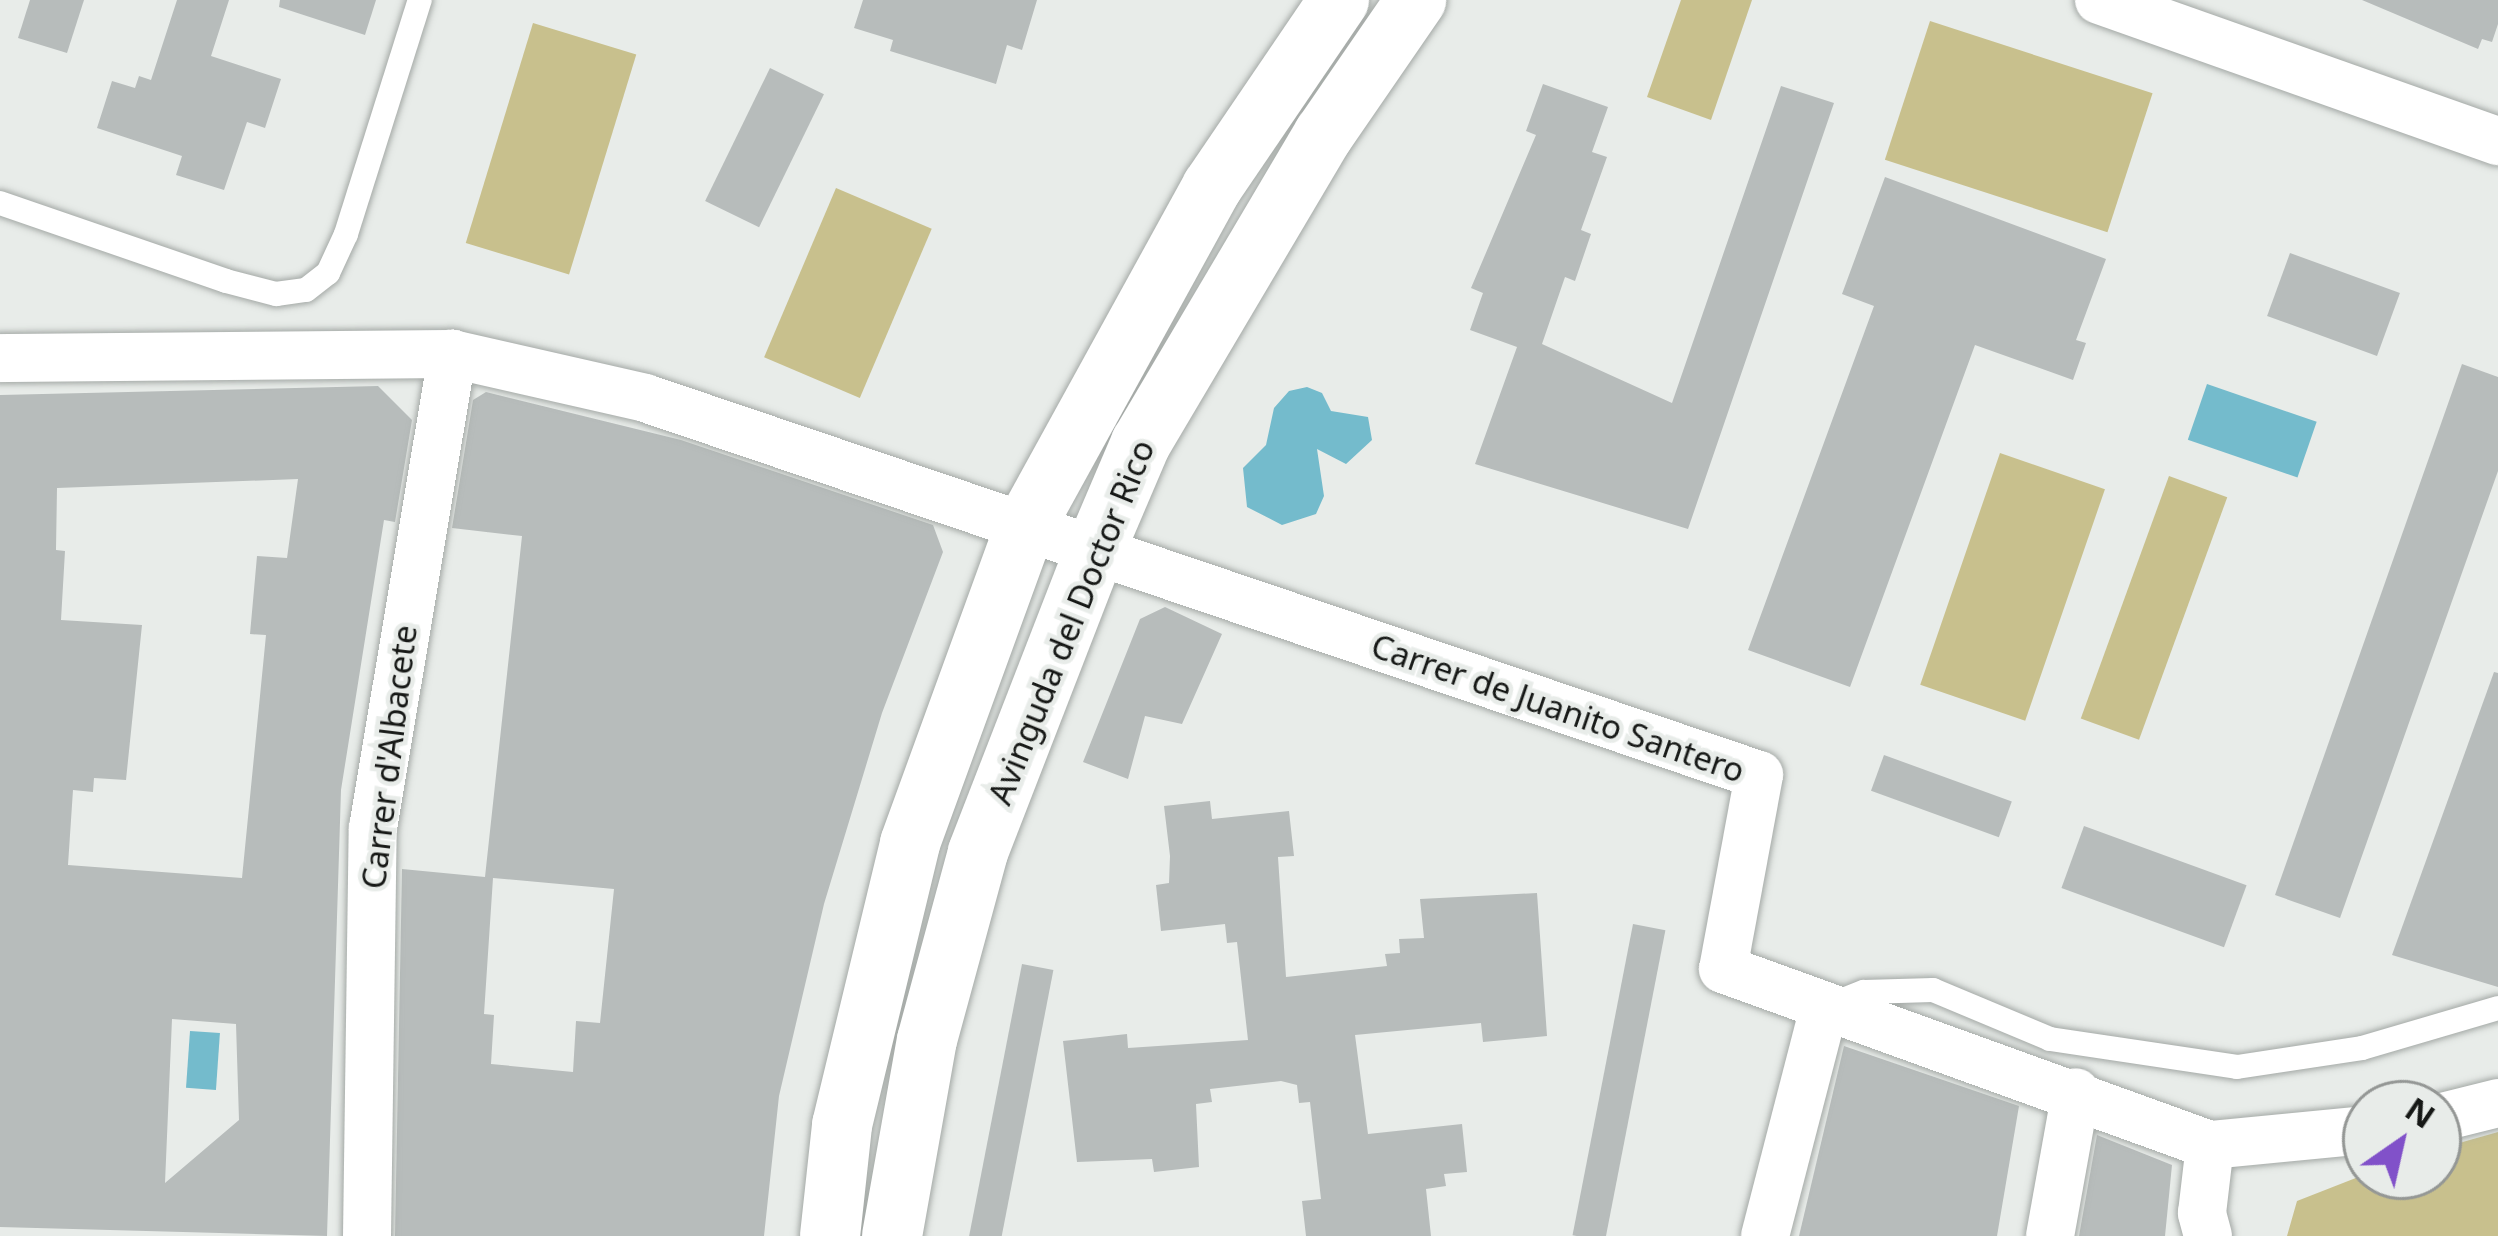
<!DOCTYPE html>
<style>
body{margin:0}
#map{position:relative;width:2498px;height:1236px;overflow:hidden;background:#e8ece9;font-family:"Noto Sans",sans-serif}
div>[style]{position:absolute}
.green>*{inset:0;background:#c8c08d;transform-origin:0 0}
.water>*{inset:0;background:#74bbcc;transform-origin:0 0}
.building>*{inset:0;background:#b7bcbb;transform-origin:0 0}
.roads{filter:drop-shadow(0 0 3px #a4a9a6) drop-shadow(0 0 3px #a4a9a6)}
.service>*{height:24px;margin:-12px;padding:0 12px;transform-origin:12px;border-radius:12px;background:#fff}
.minor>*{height:48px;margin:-24px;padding:0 24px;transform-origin:24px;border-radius:24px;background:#fff}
.tertiary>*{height:60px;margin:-30px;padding:0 30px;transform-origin:30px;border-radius:30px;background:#fff}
span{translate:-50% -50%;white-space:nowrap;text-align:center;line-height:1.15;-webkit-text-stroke:9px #e8ece9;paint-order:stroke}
.street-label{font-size:33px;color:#161816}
.north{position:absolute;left:2342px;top:1080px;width:120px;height:120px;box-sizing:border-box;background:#e8ece9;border:3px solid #949795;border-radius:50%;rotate:34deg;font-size:33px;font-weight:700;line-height:48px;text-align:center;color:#161816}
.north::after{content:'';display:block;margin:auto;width:42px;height:54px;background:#8151c9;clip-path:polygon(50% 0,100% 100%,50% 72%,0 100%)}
</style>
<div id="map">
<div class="green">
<div style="clip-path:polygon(1681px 0,1752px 0,1711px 120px,1647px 97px)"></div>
<div style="left:1930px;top:21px;width:234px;height:146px;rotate:18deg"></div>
<div style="left:533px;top:23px;width:108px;height:230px;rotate:17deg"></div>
<div style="left:836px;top:188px;width:104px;height:184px;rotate:23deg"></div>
<div style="left:2000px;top:453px;width:111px;height:245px;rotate:19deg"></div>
<div style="left:2169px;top:476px;width:62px;height:258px;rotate:20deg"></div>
<div style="clip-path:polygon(2498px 1132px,2498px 1236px,2287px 1236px,2297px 1201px,2366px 1174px,2438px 1176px,2438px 1149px)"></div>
</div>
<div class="water">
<div style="left:2207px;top:384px;width:116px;height:59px;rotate:19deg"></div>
<div style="clip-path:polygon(1307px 387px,1322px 393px,1331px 411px,1368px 417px,1372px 440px,1346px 464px,1317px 449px,1324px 496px,1316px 514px,1282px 525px,1247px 507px,1243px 468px,1266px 445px,1274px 408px,1289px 391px)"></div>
<div style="left:190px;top:1031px;width:30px;height:57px;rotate:4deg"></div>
</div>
<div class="building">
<div style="clip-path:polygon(30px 0,84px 0,67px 53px,18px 38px)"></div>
<div style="clip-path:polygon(177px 0,229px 0,211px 56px,281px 79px,265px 128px,247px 122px,224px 190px,176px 175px,182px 156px,97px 128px,112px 81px,135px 88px,139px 76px,151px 80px)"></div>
<div style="clip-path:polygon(280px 0,376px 0,365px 35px,279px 7px)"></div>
<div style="clip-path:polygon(863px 0,1037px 0,1022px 50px,1007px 45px,996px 84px,890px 51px,893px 40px,854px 28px)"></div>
<div style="clip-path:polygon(2362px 0,2498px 0,2498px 24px,2492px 42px,2482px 39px,2478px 49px)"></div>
<div style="left:770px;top:68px;width:60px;height:148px;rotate:26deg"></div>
<div style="clip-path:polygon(1543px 84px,1608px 107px,1592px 152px,1607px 157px,1581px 230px,1591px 234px,1575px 281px,1565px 277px,1542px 344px,1672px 403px,1781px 86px,1834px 103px,1688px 529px,1475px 464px,1517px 347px,1470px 330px,1483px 293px,1471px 288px,1536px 135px,1526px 131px)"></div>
<div style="clip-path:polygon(1885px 177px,2106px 259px,2076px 340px,2086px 343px,2073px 380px,1975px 345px,1850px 687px,1748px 650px,1874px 306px,1842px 294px)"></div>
<div style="left:2290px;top:253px;width:117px;height:67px;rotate:20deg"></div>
<div style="clip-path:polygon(2462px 364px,2498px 377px,2498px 471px,2340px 918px,2275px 895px)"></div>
<div style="clip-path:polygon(evenodd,378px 386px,412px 420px,395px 522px,384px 520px,341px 790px,327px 1236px,0 1227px,0 395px,378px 386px,298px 479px,287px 558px,257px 556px,250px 634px,266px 635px,242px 878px,68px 865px,73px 790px,93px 792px,94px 778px,126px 780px,142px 625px,61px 620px,65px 551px,56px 550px,57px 488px,298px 479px,378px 386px,172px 1019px,236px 1024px,239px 1120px,165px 1183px,172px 1019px)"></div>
<div style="clip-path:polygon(evenodd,486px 392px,681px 440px,933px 525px,943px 552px,882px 713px,824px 904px,779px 1096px,764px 1236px,395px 1236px,402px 869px,485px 877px,522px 536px,452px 528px,473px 400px,486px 392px,493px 878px,614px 889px,600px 1023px,576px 1021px,573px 1072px,491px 1064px,494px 1015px,484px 1014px,493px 878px)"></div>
<div style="clip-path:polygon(1165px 607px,1222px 634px,1182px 724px,1145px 716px,1128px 779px,1083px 762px,1140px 619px)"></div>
<div style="clip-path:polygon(2494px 672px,2498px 673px,2498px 987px,2392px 955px)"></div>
<div style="left:1884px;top:755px;width:136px;height:38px;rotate:20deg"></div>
<div style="clip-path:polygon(1210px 801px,1212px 819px,1289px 811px,1294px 856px,1278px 857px,1286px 977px,1387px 966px,1385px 954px,1400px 953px,1399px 939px,1424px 938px,1420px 899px,1537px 893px,1547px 1036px,1483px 1042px,1481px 1023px,1355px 1035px,1368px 1134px,1462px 1124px,1467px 1172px,1444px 1174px,1446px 1186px,1426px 1189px,1431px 1236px,1306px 1236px,1302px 1201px,1321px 1199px,1310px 1102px,1299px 1103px,1297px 1085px,1281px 1081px,1210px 1089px,1212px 1102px,1196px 1104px,1199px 1167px,1154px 1172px,1152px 1159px,1077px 1162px,1063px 1041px,1127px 1034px,1128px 1048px,1248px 1040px,1237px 942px,1227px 943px,1225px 924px,1161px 931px,1156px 885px,1169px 883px,1170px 856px,1164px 806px)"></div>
<div style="left:2084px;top:826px;width:173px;height:66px;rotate:20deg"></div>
<div style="left:1633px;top:924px;width:33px;height:317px;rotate:11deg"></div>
<div style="left:1022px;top:964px;width:32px;height:278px;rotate:11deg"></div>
<div style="clip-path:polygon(1844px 1046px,2019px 1106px,1997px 1236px,1799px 1236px)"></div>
<div style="clip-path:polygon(2097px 1135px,2172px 1165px,2165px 1236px,2079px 1236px)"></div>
</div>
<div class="roads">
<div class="service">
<div style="left:0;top:203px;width:239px;rotate:19deg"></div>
<div style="left:226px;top:281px;width:52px;rotate:14.6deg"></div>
<div style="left:276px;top:294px;width:30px;rotate:-8deg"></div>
<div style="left:306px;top:290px;width:28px;rotate:-38deg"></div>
<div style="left:328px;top:273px;width:43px;rotate:-65.2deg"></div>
<div style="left:346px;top:234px;width:245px;rotate:-72.5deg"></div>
<div style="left:1831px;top:1005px;width:35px;rotate:-22deg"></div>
<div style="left:1864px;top:992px;width:69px;rotate:-1.7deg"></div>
<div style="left:1933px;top:990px;width:127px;rotate:22.7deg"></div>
<div style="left:2050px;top:1039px;width:189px;rotate:8.5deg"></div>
<div style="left:2237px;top:1067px;width:126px;rotate:-8.6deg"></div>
<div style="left:2362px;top:1048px;width:142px;rotate:-16.4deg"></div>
</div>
<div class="minor">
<div style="left:2099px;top:0;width:423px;rotate:19.5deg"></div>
<div style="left:0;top:358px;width:452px;rotate:-0.5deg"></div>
<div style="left:452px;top:354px;width:198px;rotate:12.8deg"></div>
<div style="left:645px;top:398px;width:1176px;rotate:18.7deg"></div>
<div style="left:1759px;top:775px;width:197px;rotate:100.5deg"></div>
<div style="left:1723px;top:969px;width:518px;rotate:19.87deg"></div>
<div style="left:2210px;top:1145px;width:157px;rotate:-5.5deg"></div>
<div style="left:2438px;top:1118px;width:62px;rotate:-14deg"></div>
<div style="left:367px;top:1236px;width:408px;rotate:-89.2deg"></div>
<div style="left:373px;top:828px;width:481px;rotate:-80.5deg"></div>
<div style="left:1765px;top:1236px;width:236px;rotate:-75.5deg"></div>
<div style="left:2050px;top:1236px;width:146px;rotate:-79.8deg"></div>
<div style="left:2208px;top:1236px;width:24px;rotate:-105deg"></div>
<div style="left:2202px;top:1213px;width:68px;rotate:-83.3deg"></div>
</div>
<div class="tertiary">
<div style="left:830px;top:1236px;width:112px;rotate:-83.8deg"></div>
<div style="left:842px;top:1125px;width:290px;rotate:-76.4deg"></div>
<div style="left:910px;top:843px;width:334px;rotate:-70deg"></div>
<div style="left:1024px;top:529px;width:390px;rotate:-61.2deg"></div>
<div style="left:1212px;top:187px;width:226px;rotate:-55.8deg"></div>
<div style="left:892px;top:1236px;width:199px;rotate:-79.9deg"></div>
<div style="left:927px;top:1040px;width:195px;rotate:-74.8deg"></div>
<div style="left:978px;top:852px;width:321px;rotate:-68.8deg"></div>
<div style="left:1094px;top:553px;width:120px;rotate:-66.9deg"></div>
<div style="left:1141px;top:443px;width:359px;rotate:-59.4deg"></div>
<div style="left:1324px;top:134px;width:163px;rotate:-55.5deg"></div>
</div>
</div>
<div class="street-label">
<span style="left:1071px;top:622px;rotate:-68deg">Avinguda del Doctor Rico</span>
<span style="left:1558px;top:708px;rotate:19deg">Carrer de Juanito Santero</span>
<span style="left:389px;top:757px;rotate:-83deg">Carrer d'Albacete</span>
</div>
<div class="north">N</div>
</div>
